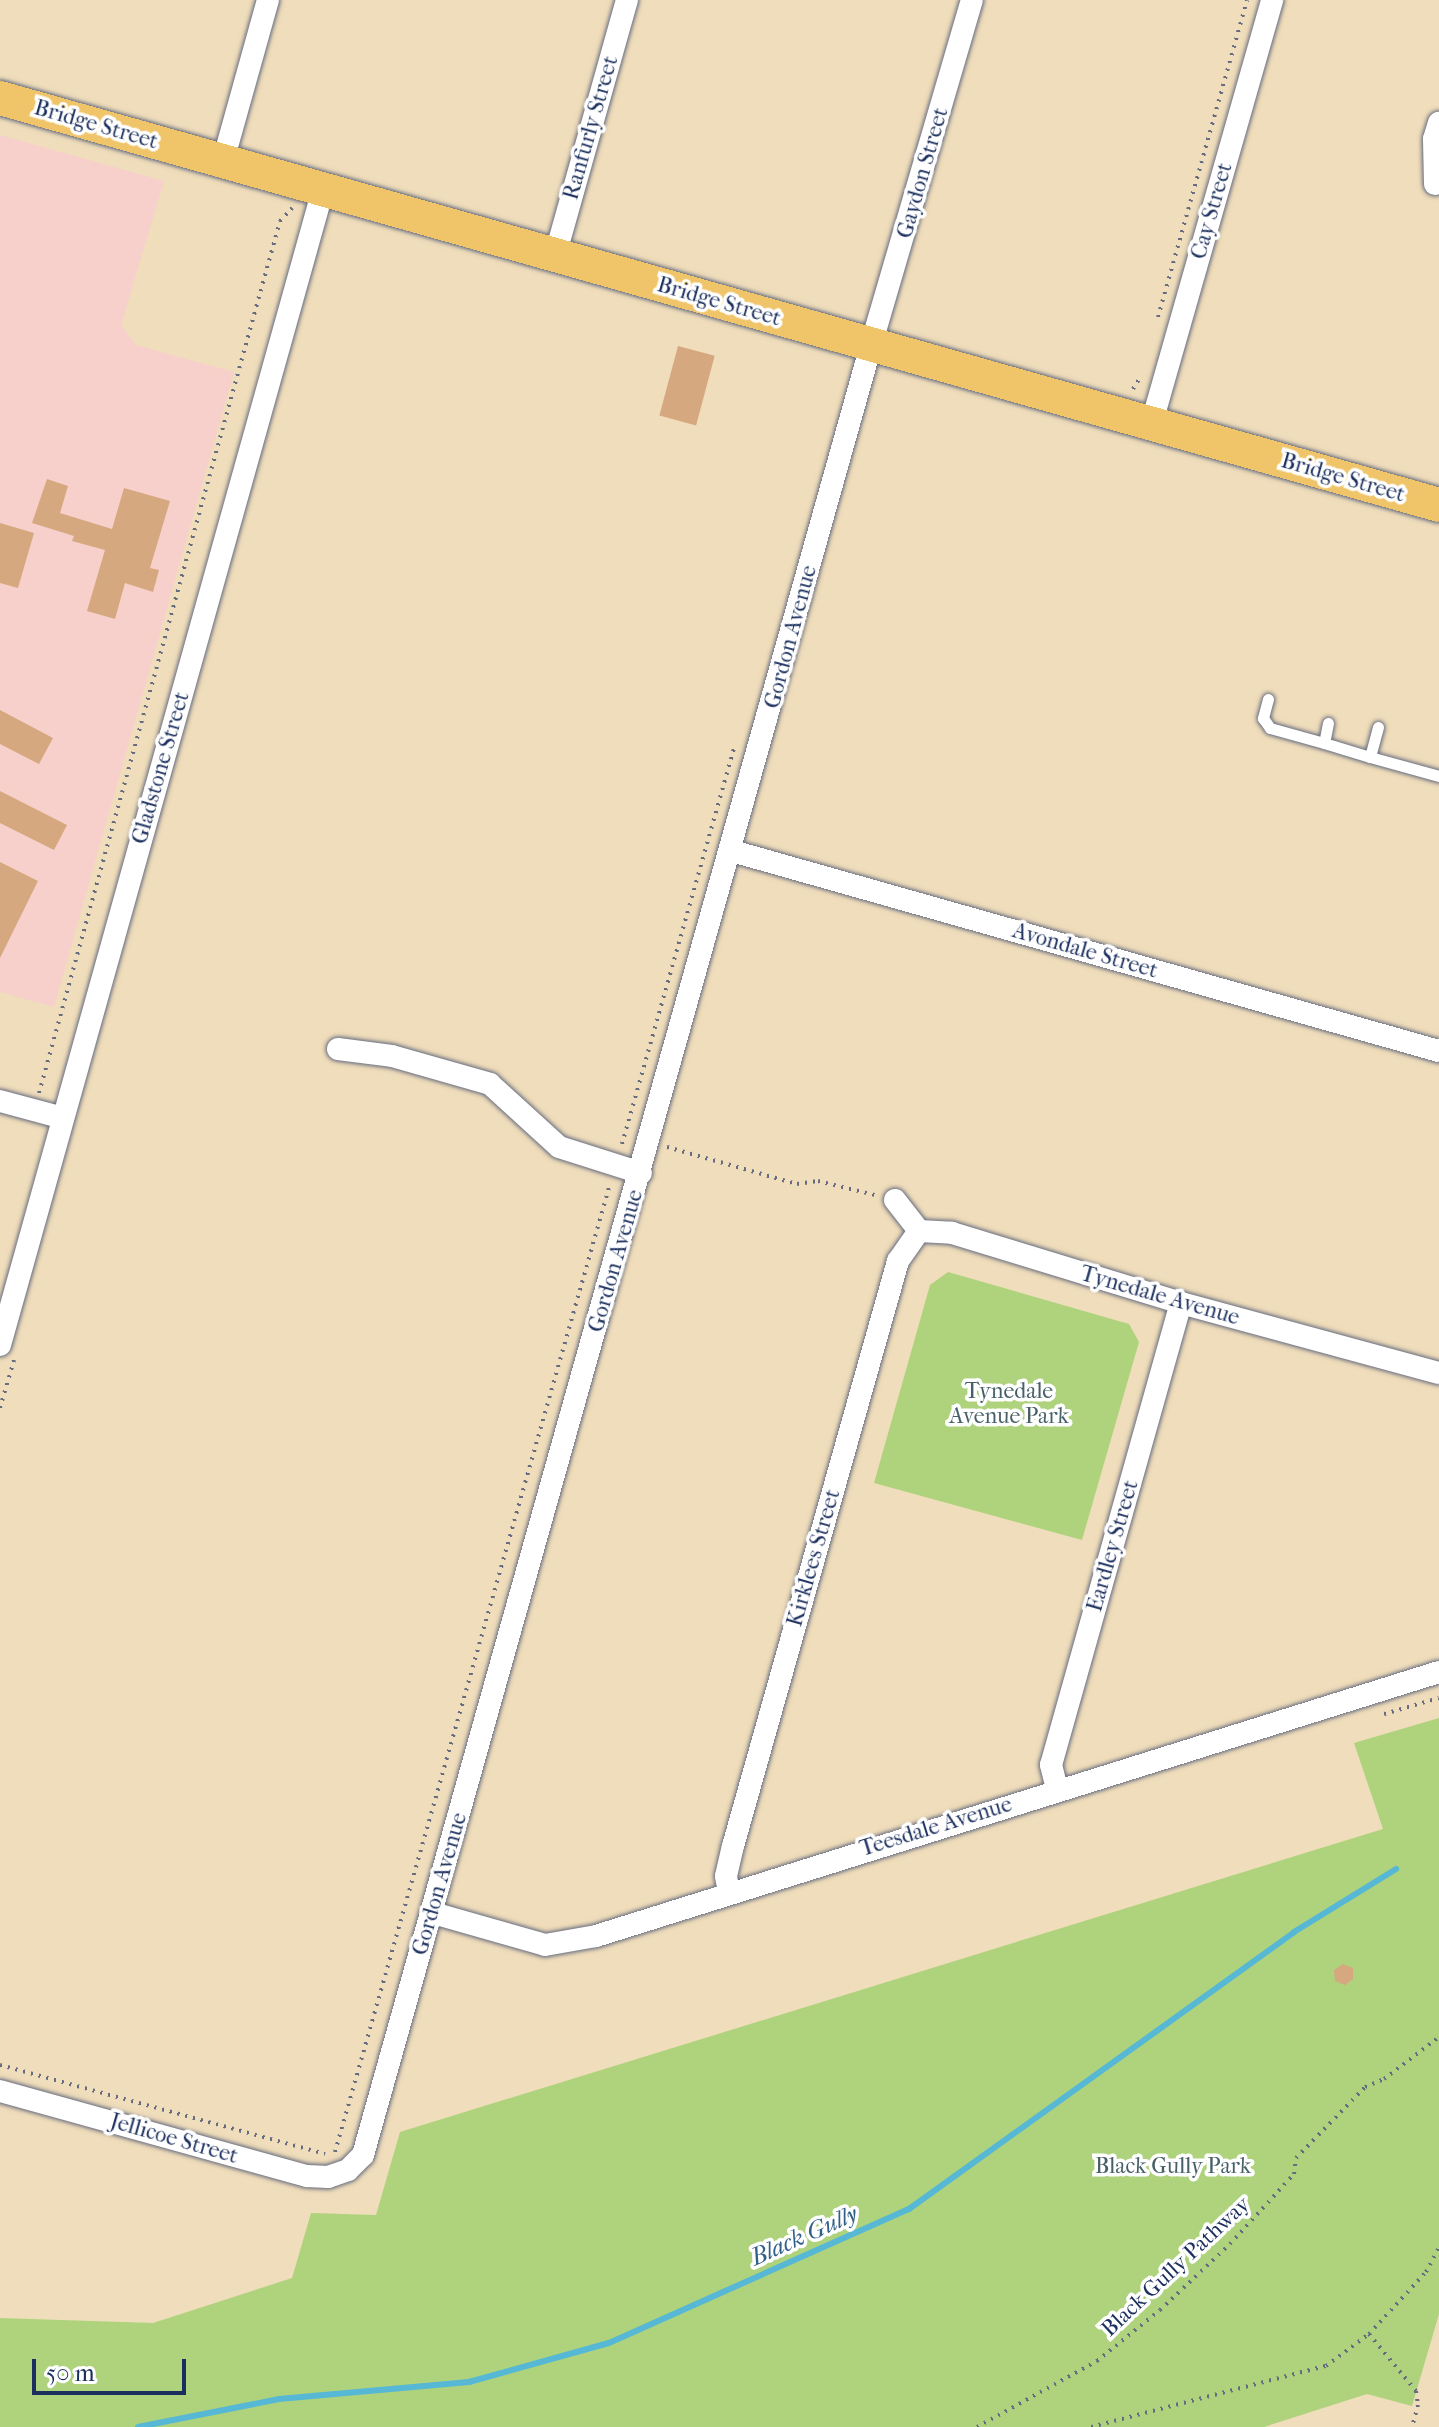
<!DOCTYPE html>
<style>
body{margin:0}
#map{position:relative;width:1439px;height:2427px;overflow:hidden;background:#f0ddbb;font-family:"IM FELL French Canon",serif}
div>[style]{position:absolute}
.built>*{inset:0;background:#f7d0cc}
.green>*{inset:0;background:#aed37c}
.stream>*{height:6px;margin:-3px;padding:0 3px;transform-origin:3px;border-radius:3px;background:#57b8d5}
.building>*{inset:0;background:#d5a87f;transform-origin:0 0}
.path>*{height:4px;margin-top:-2px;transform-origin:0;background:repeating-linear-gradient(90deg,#666c7f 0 2px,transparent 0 8px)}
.roads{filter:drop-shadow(0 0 2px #666c7f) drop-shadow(0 0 2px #666c7f)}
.service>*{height:11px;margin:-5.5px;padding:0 5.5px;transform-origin:5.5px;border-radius:5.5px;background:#fff}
.minor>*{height:22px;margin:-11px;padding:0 11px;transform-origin:11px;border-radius:11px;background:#fff}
.primary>*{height:34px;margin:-17px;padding:0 17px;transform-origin:17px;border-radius:17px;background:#f0c469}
span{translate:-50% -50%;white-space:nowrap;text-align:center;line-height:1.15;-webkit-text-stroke:7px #fff;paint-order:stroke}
.street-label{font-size:22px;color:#1b2f5e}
.park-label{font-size:22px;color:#476067}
.water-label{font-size:24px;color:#305f88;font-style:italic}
.scale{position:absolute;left:32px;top:2359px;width:154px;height:36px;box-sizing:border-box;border:4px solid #1b2f5e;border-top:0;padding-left:10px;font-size:24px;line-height:28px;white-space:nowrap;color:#1b2f5e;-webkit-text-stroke:6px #fff;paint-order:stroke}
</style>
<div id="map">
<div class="built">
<div style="clip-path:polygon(0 135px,164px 181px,121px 325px,136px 345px,234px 372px,54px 1007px,0 992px)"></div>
</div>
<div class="green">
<div style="clip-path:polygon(948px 1272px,1129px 1324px,1139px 1342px,1082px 1540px,874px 1483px,930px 1285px)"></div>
<div style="clip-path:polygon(1439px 1718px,1439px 2314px,1412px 2406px,1367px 2394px,1264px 2427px,0 2427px,0 2318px,153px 2323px,292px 2278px,311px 2213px,376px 2215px,400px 2132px,1383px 1829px,1354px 1743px)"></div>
</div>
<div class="stream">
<div style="left:138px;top:2427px;width:144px;rotate:-11.2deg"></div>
<div style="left:279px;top:2399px;width:191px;rotate:-5.1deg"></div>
<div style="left:469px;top:2382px;width:145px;rotate:-15.6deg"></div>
<div style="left:609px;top:2343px;width:329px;rotate:-24.1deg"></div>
<div style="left:909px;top:2209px;width:474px;rotate:-35.7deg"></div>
<div style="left:1294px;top:1932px;width:120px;rotate:-31.7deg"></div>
</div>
<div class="building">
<div style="left:678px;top:346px;width:38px;height:72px;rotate:15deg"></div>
<div style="clip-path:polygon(47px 479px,68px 486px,60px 513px,112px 529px,124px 488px,170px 501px,150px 568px,159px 570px,153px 592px,125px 583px,115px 619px,87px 611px,105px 550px,72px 541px,74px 536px,32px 523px)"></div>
<div style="clip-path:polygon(0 523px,34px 533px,18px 588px,0 583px)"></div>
<div style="clip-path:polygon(0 710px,53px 738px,39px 764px,0 744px)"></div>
<div style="clip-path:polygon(0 791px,67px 825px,54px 850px,0 823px)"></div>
<div style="clip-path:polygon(0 862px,38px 881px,0 958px)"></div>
<div style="clip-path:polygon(1343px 1964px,1353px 1968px,1353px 1979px,1345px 1985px,1335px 1981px,1334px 1970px)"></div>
</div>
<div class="path">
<div style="left:1158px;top:317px;width:329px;rotate:-74.3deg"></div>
<div style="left:1133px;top:389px;width:15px;rotate:-58deg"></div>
<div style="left:39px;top:1093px;width:905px;rotate:-74.55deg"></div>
<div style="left:280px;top:221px;width:18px;rotate:-47deg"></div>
<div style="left:622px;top:1144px;width:411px;rotate:-74.2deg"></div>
<div style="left:667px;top:1147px;width:135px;rotate:15.9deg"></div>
<div style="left:797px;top:1184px;width:21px;rotate:-8deg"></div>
<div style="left:818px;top:1181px;width:59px;rotate:13.8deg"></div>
<div style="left:0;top:1408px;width:50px;rotate:-73.7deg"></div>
<div style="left:1384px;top:1714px;width:57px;rotate:-16.2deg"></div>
<div style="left:0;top:2065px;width:337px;rotate:15.3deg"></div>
<div style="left:335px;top:2152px;width:1006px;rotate:-74.14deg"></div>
<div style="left:1369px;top:2334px;width:74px;rotate:50.5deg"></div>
<div style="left:1416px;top:2391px;width:14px;rotate:82deg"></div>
<div style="left:1418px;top:2405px;width:23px;rotate:105deg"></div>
<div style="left:977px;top:2427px;width:137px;rotate:-28.8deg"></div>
<div style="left:1097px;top:2361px;width:81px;rotate:-39deg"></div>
<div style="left:1160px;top:2310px;width:96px;rotate:-43.3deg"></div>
<div style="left:1230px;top:2244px;width:95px;rotate:-47.6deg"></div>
<div style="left:1294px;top:2174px;width:16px;rotate:-83deg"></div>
<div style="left:1296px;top:2158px;width:99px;rotate:-45.8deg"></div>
<div style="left:1365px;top:2087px;width:21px;rotate:-23deg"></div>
<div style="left:1384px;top:2079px;width:69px;rotate:-37.4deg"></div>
<div style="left:1091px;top:2427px;width:243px;rotate:-14.6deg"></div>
<div style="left:1326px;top:2366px;width:54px;rotate:-36.7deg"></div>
<div style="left:1369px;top:2334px;width:84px;rotate:-47.4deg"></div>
<div style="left:1426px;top:2272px;width:27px;rotate:-62deg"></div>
</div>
<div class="roads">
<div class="service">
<div style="left:1268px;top:699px;width:20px;rotate:105deg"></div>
<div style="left:1263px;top:718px;width:12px;rotate:55deg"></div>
<div style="left:1270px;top:728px;width:56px;rotate:15.5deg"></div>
<div style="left:1328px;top:723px;width:20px;rotate:101deg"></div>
<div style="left:1324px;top:743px;width:48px;rotate:16.9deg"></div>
<div style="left:1378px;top:727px;width:31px;rotate:105deg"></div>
<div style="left:1370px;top:757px;width:72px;rotate:15.4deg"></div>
</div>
<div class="minor">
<div style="left:223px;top:161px;width:167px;rotate:-74.4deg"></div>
<div style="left:1435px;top:184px;width:45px;rotate:-91.3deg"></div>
<div style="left:1434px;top:139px;width:17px;rotate:-73deg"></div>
<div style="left:555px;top:256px;width:266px;rotate:-74.3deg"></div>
<div style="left:1152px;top:422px;width:439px;rotate:-74.1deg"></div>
<div style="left:732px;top:851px;width:735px;rotate:15.8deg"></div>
<div style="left:338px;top:1049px;width:54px;rotate:7.4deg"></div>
<div style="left:392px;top:1056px;width:102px;rotate:15.9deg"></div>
<div style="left:490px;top:1084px;width:93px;rotate:42.4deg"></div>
<div style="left:559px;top:1147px;width:86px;rotate:17.6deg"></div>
<div style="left:0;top:1101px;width:65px;rotate:15.1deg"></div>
<div style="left:895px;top:1200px;width:39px;rotate:52deg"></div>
<div style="left:919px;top:1231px;width:33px;rotate:3deg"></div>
<div style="left:952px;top:1233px;width:239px;rotate:17deg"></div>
<div style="left:1181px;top:1303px;width:267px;rotate:15.2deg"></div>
<div style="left:0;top:1345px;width:1199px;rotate:-74.38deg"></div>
<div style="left:1057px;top:1789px;width:25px;rotate:-104deg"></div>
<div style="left:1051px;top:1765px;width:480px;rotate:-74.3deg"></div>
<div style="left:729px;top:1892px;width:16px;rotate:-101deg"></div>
<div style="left:726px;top:1876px;width:31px;rotate:-77deg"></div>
<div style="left:733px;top:1846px;width:608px;rotate:-74.25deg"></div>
<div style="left:898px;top:1261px;width:37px;rotate:-55deg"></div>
<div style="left:433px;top:1913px;width:116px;rotate:15.9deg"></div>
<div style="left:545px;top:1945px;width:52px;rotate:-10deg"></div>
<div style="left:596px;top:1936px;width:883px;rotate:-17.39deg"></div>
<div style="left:0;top:2091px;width:319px;rotate:15.5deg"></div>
<div style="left:307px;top:2176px;width:21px;rotate:3deg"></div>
<div style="left:328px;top:2177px;width:21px;rotate:-19deg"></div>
<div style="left:348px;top:2170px;width:21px;rotate:-45deg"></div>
<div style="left:363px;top:2155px;width:1880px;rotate:-74.32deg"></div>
<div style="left:871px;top:345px;width:359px;rotate:-73.7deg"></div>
</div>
<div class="primary">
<div style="left:0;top:98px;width:1495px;rotate:15.79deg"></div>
</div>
</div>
<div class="street-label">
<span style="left:96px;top:125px;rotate:16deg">Bridge Street</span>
<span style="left:591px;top:128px;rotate:-74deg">Ranfurly Street</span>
<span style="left:923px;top:173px;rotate:-74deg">Gaydon Street</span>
<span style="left:1212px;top:211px;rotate:-74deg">Cay Street</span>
<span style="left:719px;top:302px;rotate:16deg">Bridge Street</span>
<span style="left:1343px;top:478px;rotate:16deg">Bridge Street</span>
<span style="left:791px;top:637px;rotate:-75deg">Gordon Avenue</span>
<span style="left:161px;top:768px;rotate:-74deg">Gladstone Street</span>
<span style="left:1085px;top:951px;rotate:16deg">Avondale Street</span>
<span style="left:616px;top:1261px;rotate:-74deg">Gordon Avenue</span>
<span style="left:1160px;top:1296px;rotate:16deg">Tynedale Avenue</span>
<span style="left:1113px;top:1546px;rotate:-74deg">Eardley Street</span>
<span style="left:814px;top:1558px;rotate:-74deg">Kirklees Street</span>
<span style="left:936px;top:1827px;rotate:-17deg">Teesdale Avenue</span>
<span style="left:440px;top:1884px;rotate:-74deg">Gordon Avenue</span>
<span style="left:174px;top:2139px;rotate:16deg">Jellicoe Street</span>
<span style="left:1176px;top:2267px;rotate:-43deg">Black Gully Pathway</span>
</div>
<div class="park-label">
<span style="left:1009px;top:1404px">Tynedale<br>Avenue Park</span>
<span style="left:1173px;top:2167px">Black Gully Park</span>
</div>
<div class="water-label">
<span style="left:804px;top:2236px;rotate:-24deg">Black Gully</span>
</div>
<div class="scale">50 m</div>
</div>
